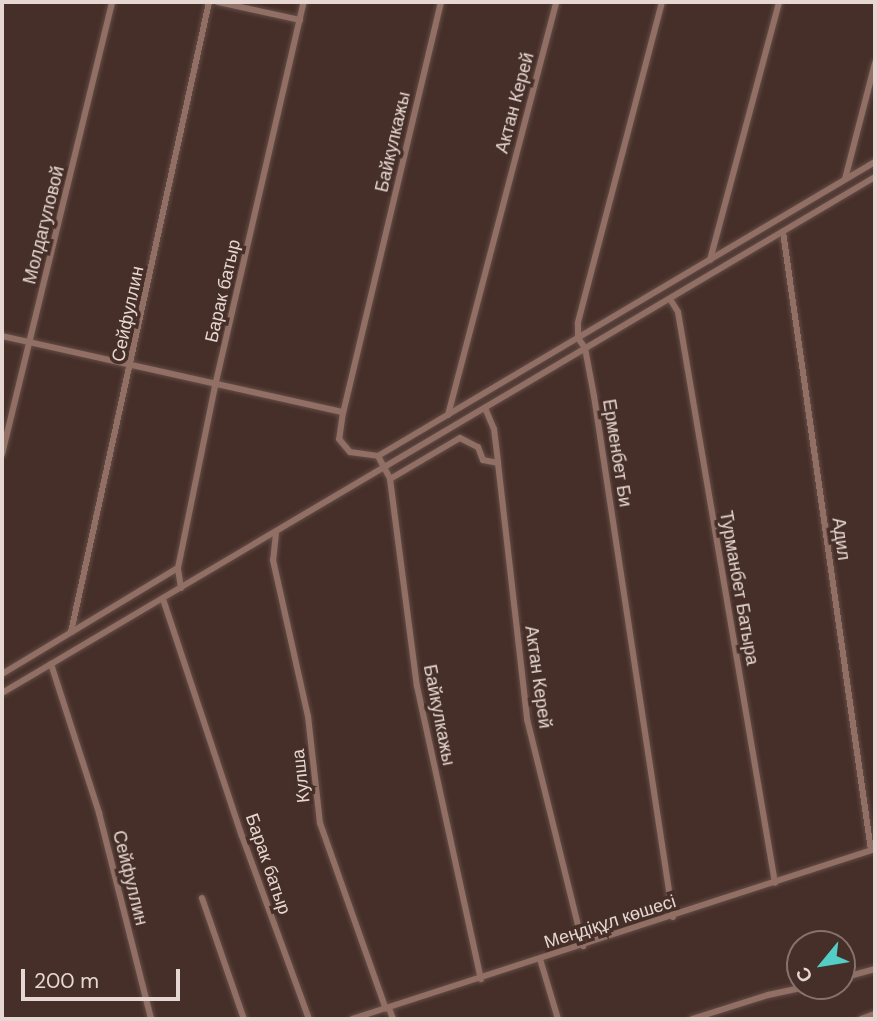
<!DOCTYPE html>
<meta charset="utf-8">
<style>
body{margin:0}
#map{position:relative;width:877px;height:1021px;overflow:hidden;background:#462f28;font-family:"DM Sans",sans-serif}
div>[style]{position:absolute}
.roads{filter:drop-shadow(0 0 2px #634d47) drop-shadow(0 0 2px #634d47)}
.minor>*{height:6px;margin:-3px;padding:0 3px;transform-origin:3px;border-radius:3px;background:#916f64}
span{translate:-50% -50%;white-space:nowrap;text-align:center;line-height:1.15;-webkit-text-stroke:7px #462f28;paint-order:stroke}
.street-label{font-size:18px;color:#e6d7d2}
.frame{position:absolute;inset:0;border:4px solid #e6d7d2;pointer-events:none}
.north{position:absolute;left:786px;top:930px;width:70px;height:70px;box-sizing:border-box;background:#462f28;border:2px solid #86726c;border-radius:50%;rotate:240deg;font-size:19px;font-weight:700;line-height:28px;text-align:center;color:#e6d7d2}
.north::after{content:'';display:block;margin:auto;width:24px;height:32px;background:#54cdc6;clip-path:polygon(50% 0,100% 100%,50% 72%,0 100%)}
.scale{position:absolute;left:21px;top:969px;width:159px;height:32px;box-sizing:border-box;border:4px solid #e6d7d2;border-top:0;padding-left:9px;font-size:21px;line-height:24px;white-space:nowrap;color:#e6d7d2;-webkit-text-stroke:5px #462f28;paint-order:stroke}
</style>
<div id="map">
<div class="roads">
<div class="minor">
<div style="left:218px;top:2px;width:84px;rotate:12.4deg"></div>
<div style="left:441px;top:2px;width:422px;rotate:103.4deg"></div>
<div style="left:343px;top:412px;width:27px;rotate:98deg"></div>
<div style="left:339px;top:439px;width:17px;rotate:50deg"></div>
<div style="left:350px;top:452px;width:28px;rotate:8deg"></div>
<div style="left:378px;top:456px;width:577px;rotate:-30.61deg"></div>
<div style="left:662px;top:2px;width:332px;rotate:104.7deg"></div>
<div style="left:578px;top:323px;width:15px;rotate:90deg"></div>
<div style="left:578px;top:338px;width:12px;rotate:55deg"></div>
<div style="left:585px;top:348px;width:49px;rotate:79.4deg"></div>
<div style="left:594px;top:396px;width:527px;rotate:81.38deg"></div>
<div style="left:845px;top:179px;width:120px;rotate:-75.5deg"></div>
<div style="left:783px;top:232px;width:624px;rotate:81.9deg"></div>
<div style="left:710px;top:260px;width:267px;rotate:-75deg"></div>
<div style="left:670px;top:299px;width:15px;rotate:58deg"></div>
<div style="left:678px;top:312px;width:579px;rotate:80.36deg"></div>
<div style="left:2px;top:336px;width:349px;rotate:12.6deg"></div>
<div style="left:485px;top:408px;width:23px;rotate:67deg"></div>
<div style="left:494px;top:429px;width:34px;rotate:83deg"></div>
<div style="left:498px;top:463px;width:258px;rotate:83.5deg"></div>
<div style="left:527px;top:719px;width:234px;rotate:76.1deg"></div>
<div style="left:448px;top:415px;width:427px;rotate:-75.3deg"></div>
<div style="left:2px;top:454px;width:465px;rotate:-76.3deg"></div>
<div style="left:378px;top:456px;width:26px;rotate:62deg"></div>
<div style="left:390px;top:479px;width:209px;rotate:82.6deg"></div>
<div style="left:417px;top:686px;width:300px;rotate:77.7deg"></div>
<div style="left:390px;top:479px;width:81px;rotate:-30.4deg"></div>
<div style="left:460px;top:438px;width:20px;rotate:27deg"></div>
<div style="left:478px;top:447px;width:14px;rotate:69deg"></div>
<div style="left:483px;top:460px;width:15px;rotate:11deg"></div>
<div style="left:276px;top:533px;width:27px;rotate:96deg"></div>
<div style="left:273px;top:560px;width:160px;rotate:77.4deg"></div>
<div style="left:308px;top:716px;width:108px;rotate:83.6deg"></div>
<div style="left:320px;top:823px;width:197px;rotate:70.5deg"></div>
<div style="left:181px;top:588px;width:20px;rotate:-99deg"></div>
<div style="left:178px;top:568px;width:186px;rotate:-78.5deg"></div>
<div style="left:215px;top:386px;width:394px;rotate:-77deg"></div>
<div style="left:163px;top:599px;width:250px;rotate:71.6deg"></div>
<div style="left:242px;top:836px;width:195px;rotate:69.9deg"></div>
<div style="left:71px;top:632px;width:645px;rotate:-77.64deg"></div>
<div style="left:51px;top:664px;width:157px;rotate:72.1deg"></div>
<div style="left:99px;top:813px;width:212px;rotate:75.8deg"></div>
<div style="left:2px;top:674px;width:205px;rotate:-31.1deg"></div>
<div style="left:2px;top:693px;width:1014px;rotate:-30.59deg"></div>
<div style="left:202px;top:898px;width:128px;rotate:70.9deg"></div>
<div style="left:540px;top:959px;width:63px;rotate:73.3deg"></div>
<div style="left:842px;top:978px;width:34px;rotate:-15deg"></div>
<div style="left:389px;top:1008px;width:12px;rotate:70deg"></div>
<div style="left:352px;top:1019px;width:547px;rotate:-18deg"></div>
<div style="left:692px;top:1019px;width:80px;rotate:-17.5deg"></div>
<div style="left:768px;top:995px;width:43px;rotate:-12.1deg"></div>
<div style="left:861px;top:1019px;width:15px;rotate:-20deg"></div>
</div>
</div>
<div class="street-label">
<span style="left:515px;top:103px;rotate:-75deg">Актан Керей</span>
<span style="left:393px;top:142px;rotate:-77deg">Байкулкажы</span>
<span style="left:44px;top:225px;rotate:-76deg">Молдагуловой</span>
<span style="left:223px;top:291px;rotate:-77deg">Барак батыр</span>
<span style="left:128px;top:314px;rotate:-78deg">Сейфуллин</span>
<span style="left:617px;top:453px;rotate:81deg">Ерменбет Би</span>
<span style="left:841px;top:539px;rotate:82deg">Адил</span>
<span style="left:739px;top:588px;rotate:80deg">Турманбет Батыра</span>
<span style="left:538px;top:677px;rotate:82deg">Актан Керей</span>
<span style="left:439px;top:715px;rotate:79deg">Байкулкажы</span>
<span style="left:301px;top:776px;rotate:-96deg">Кулша</span>
<span style="left:268px;top:864px;rotate:71deg">Барак батыр</span>
<span style="left:130px;top:878px;rotate:76deg">Сейфуллин</span>
<span style="left:610px;top:922px;rotate:-18deg">Меңдіқұл көшесі</span>
</div>
<div class="frame"></div>
<div class="north">С</div>
<div class="scale">200 m</div>
</div>
